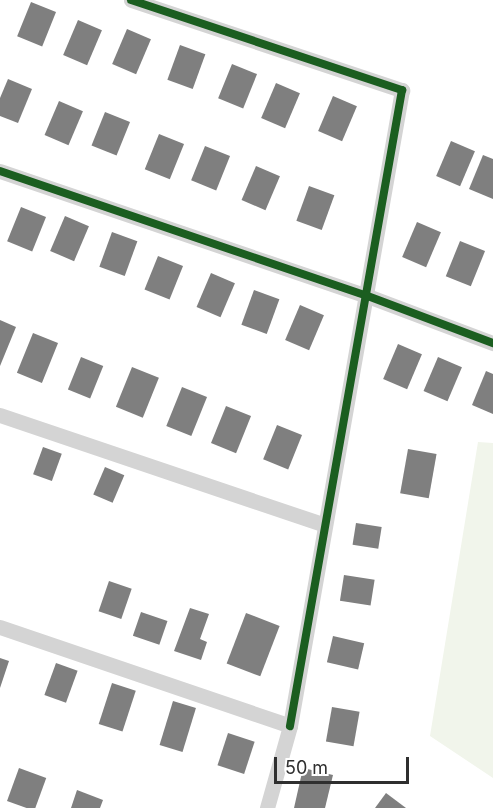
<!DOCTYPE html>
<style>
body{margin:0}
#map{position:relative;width:493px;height:808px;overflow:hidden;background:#fff;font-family:Inter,sans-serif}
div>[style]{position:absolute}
.green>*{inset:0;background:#f1f5eb}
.building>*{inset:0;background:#7f7f7f;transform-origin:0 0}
.street>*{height:15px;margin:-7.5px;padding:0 7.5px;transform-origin:7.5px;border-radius:7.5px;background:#d4d4d4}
.cycleway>*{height:8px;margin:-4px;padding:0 4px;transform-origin:4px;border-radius:4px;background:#1b5e20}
span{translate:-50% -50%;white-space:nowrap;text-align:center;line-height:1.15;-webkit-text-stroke:6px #fff;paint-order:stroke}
.scale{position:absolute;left:274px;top:757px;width:135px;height:27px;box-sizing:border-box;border:3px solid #2f2f2f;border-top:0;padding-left:8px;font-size:18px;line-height:21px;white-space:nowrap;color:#2f2f2f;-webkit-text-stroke:4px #fff;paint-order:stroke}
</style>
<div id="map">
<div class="green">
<div style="clip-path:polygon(478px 442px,493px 443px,493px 778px,430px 736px)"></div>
</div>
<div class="building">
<div style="left:31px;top:2px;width:27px;height:37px;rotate:22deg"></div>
<div style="left:78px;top:20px;width:26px;height:38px;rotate:23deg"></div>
<div style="left:127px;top:29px;width:26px;height:38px;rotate:23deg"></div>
<div style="left:180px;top:45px;width:27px;height:37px;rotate:20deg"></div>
<div style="left:232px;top:64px;width:27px;height:37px;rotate:22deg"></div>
<div style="clip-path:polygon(8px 79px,32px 89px,18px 123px,0 116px,0 98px)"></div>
<div style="left:276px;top:83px;width:26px;height:38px;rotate:23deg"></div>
<div style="left:333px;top:96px;width:26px;height:38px;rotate:23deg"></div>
<div style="left:59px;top:101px;width:26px;height:37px;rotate:23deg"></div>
<div style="left:105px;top:112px;width:27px;height:36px;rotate:22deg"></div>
<div style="left:159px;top:134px;width:27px;height:38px;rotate:22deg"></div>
<div style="left:451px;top:141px;width:26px;height:38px;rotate:23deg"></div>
<div style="left:205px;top:146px;width:27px;height:37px;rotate:22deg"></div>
<div style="clip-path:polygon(483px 155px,493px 159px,493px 199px,469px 189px)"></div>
<div style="left:256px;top:166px;width:26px;height:37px;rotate:23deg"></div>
<div style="left:309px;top:186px;width:27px;height:37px;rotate:20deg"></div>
<div style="left:21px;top:207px;width:27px;height:37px;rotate:22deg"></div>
<div style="left:65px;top:216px;width:26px;height:38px;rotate:23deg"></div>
<div style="left:417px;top:222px;width:26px;height:38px;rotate:23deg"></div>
<div style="left:112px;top:232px;width:27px;height:37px;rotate:20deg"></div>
<div style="left:460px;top:241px;width:27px;height:38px;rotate:22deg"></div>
<div style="left:158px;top:256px;width:27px;height:36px;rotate:22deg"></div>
<div style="left:211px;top:273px;width:26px;height:37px;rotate:23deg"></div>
<div style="left:254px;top:290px;width:27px;height:37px;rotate:20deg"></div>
<div style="left:300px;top:305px;width:26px;height:38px;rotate:23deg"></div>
<div style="clip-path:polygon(0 320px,16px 327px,0 366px)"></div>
<div style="left:33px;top:333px;width:27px;height:43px;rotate:22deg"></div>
<div style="left:398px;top:344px;width:26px;height:38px;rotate:23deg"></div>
<div style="left:81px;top:357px;width:24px;height:35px;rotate:22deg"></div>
<div style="left:438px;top:357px;width:26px;height:37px;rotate:23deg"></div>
<div style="left:132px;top:367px;width:29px;height:43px;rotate:22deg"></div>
<div style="clip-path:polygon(486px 371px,493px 374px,493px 414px,472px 405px)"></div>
<div style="left:182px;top:387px;width:27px;height:42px;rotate:22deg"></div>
<div style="left:226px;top:406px;width:27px;height:40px;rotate:22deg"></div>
<div style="left:277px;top:425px;width:27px;height:37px;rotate:22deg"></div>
<div style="left:43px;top:447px;width:20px;height:29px;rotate:20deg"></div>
<div style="left:408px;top:449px;width:29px;height:45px;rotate:10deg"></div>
<div style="left:105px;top:467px;width:21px;height:30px;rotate:23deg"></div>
<div style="left:356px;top:523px;width:26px;height:22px;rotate:9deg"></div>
<div style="left:344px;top:575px;width:31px;height:26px;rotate:9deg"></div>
<div style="left:109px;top:581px;width:24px;height:32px;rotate:19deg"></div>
<div style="clip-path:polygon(190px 608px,209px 614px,200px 639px,207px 642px,201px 660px,174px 651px)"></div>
<div style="left:141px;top:612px;width:28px;height:25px;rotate:19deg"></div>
<div style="left:246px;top:613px;width:36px;height:54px;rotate:21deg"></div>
<div style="left:333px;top:636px;width:32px;height:27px;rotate:13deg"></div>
<div style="clip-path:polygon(0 658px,9px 661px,0 688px)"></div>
<div style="left:56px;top:663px;width:23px;height:34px;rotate:20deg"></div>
<div style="left:112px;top:683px;width:25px;height:43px;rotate:18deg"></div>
<div style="left:173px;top:701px;width:24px;height:46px;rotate:17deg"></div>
<div style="left:332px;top:707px;width:28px;height:35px;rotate:10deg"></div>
<div style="left:228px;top:733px;width:28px;height:34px;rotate:18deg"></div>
<div style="left:19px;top:768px;width:29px;height:35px;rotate:20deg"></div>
<div style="clip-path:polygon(303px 768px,333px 775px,325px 808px,294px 808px)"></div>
<div style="clip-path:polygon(77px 790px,103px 800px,100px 808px,71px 808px)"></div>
<div style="clip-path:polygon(386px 793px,406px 808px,375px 808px)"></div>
</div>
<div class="street">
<div style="left:131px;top:0;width:286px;rotate:18.4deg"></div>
<div style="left:402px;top:90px;width:646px;rotate:99.99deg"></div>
<div style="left:0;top:171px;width:385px;rotate:18.8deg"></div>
<div style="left:365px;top:295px;width:137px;rotate:20.6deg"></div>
<div style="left:0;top:415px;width:343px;rotate:18.7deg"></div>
<div style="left:0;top:627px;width:306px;rotate:18.8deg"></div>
<div style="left:290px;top:726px;width:85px;rotate:105.7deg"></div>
</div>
<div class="cycleway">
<div style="left:131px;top:0;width:286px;rotate:18.4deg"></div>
<div style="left:402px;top:90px;width:646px;rotate:99.99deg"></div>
<div style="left:0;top:171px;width:385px;rotate:18.8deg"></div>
<div style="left:365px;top:295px;width:137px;rotate:20.6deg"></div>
</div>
<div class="scale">50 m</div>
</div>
